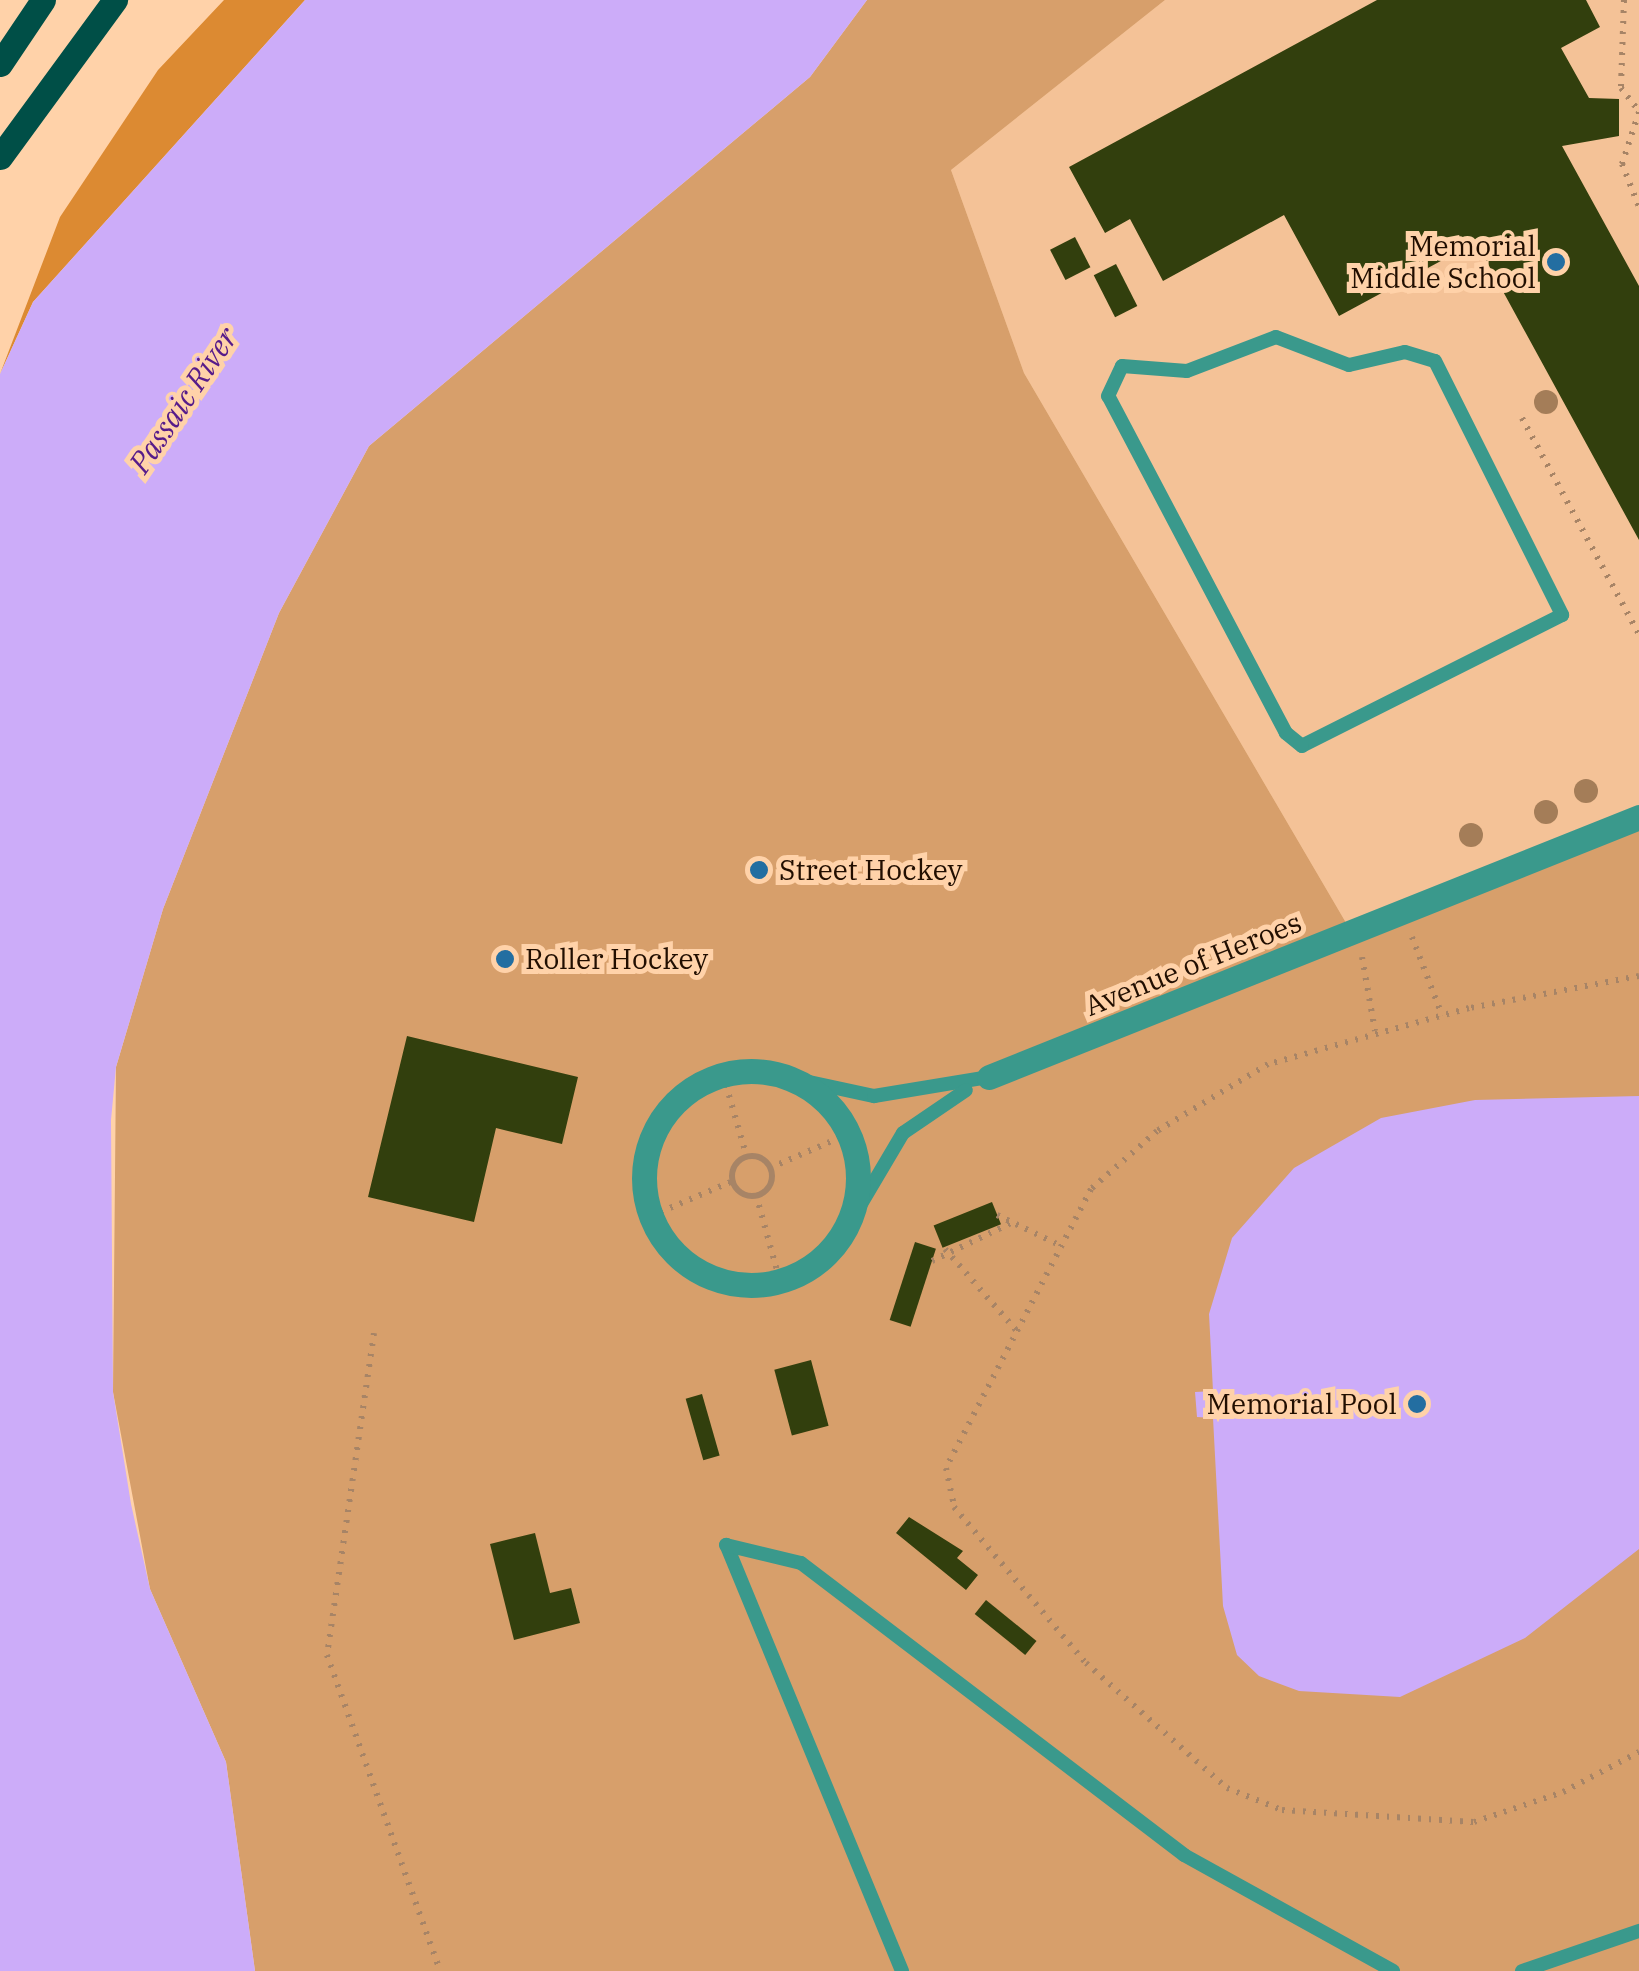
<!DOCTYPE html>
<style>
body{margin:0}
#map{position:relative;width:1639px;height:1971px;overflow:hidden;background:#ffd2a9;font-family:"IBM Plex Serif",serif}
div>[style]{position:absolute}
.built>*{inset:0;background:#f4c297}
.green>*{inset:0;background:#d79f6b}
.forest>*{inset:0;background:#dc8a32}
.water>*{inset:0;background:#ccacf9}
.building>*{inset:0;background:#323f0d;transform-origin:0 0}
.path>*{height:6px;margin-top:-3px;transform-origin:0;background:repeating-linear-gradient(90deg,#a78466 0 2.5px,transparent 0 10.5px)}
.path>.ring{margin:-3px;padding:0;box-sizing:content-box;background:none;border:6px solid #a78466;border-radius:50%}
.lane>*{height:14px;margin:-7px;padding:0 7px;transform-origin:7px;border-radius:7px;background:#3a998c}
.street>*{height:25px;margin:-12.5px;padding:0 12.5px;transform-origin:12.5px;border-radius:12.5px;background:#3a998c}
.street>.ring{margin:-12.5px;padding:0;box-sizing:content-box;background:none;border:25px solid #3a998c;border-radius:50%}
.primary>*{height:25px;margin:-12.5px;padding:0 12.5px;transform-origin:12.5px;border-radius:12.5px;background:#004f47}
.trees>*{width:24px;height:24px;margin:-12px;border-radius:50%;background:#a47d58}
.dots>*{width:28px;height:28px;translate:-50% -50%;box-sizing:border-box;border:5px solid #ffd2a9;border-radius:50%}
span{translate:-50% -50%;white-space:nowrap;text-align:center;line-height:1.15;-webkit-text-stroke:10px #ffd2a9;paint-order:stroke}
.poi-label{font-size:28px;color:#210e00}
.right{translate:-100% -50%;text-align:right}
.left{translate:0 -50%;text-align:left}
.street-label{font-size:28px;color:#210e00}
.water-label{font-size:30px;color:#561b8a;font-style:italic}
</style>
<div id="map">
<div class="built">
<div style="clip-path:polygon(1165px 0,1639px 0,1639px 817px,1352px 933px,1024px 373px,951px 170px)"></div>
</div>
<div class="green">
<div style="clip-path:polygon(867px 0,1165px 0,951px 170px,1024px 373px,1352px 933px,1639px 817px,1639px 1971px,255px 1971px,226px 1762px,150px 1589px,113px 1392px,116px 1067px,163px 909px,279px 613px,369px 446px,810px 77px)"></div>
</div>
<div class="forest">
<div style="clip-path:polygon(224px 0,305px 0,33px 302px,0 374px,60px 217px,158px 70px)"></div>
</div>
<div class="water">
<div style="clip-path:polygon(305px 0,867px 0,810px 77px,369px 446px,279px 613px,163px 909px,116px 1067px,111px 1120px,113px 1392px,131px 1504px,150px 1589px,226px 1762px,255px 1971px,0 1971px,0 374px,33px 302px)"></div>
<div style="clip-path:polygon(1639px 1096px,1639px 1549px,1525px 1638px,1400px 1697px,1299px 1691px,1259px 1676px,1237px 1655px,1223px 1606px,1213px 1418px,1197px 1417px,1195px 1392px,1213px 1391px,1209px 1314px,1232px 1238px,1294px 1168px,1381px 1118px,1475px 1100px)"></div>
</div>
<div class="building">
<div style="clip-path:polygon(1377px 0,1586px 0,1600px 27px,1561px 48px,1589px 98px,1619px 99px,1619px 136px,1562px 146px,1639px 286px,1639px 540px,1476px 242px,1339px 316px,1284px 215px,1163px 281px,1130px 219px,1105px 233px,1069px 167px)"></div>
<div style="left:1075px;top:237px;width:34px;height:28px;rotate:63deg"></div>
<div style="left:1116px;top:264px;width:47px;height:25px;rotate:63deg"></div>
<div style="clip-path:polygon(407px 1036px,578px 1077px,562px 1144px,496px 1128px,474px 1222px,368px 1197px)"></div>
<div style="left:992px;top:1202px;width:24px;height:63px;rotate:68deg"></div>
<div style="left:915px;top:1242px;width:22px;height:82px;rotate:18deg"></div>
<div style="left:811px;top:1360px;width:68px;height:38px;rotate:75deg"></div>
<div style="left:702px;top:1394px;width:64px;height:17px;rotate:74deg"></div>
<div style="clip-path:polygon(909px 1517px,963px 1551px,957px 1558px,978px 1575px,966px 1590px,896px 1533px)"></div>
<div style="clip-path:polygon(535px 1533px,550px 1593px,571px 1588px,580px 1623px,514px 1640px,490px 1544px)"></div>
<div style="left:986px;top:1600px;width:65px;height:18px;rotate:39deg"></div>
</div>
<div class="path">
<div style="left:1624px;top:0;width:88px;rotate:92deg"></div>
<div style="left:1621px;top:88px;width:29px;rotate:52deg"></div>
<div style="left:1639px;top:112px;width:55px;rotate:108.1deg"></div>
<div style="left:1622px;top:164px;width:46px;rotate:68.4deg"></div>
<div style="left:1522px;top:418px;width:246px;rotate:61.6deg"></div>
<div style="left:1412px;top:937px;width:84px;rotate:69deg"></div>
<div style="left:1362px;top:957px;width:75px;rotate:80deg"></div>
<div style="left:1639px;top:976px;width:173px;rotate:169.3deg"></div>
<div style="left:1469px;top:1008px;width:209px;rotate:164.4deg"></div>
<div style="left:1268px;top:1064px;width:130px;rotate:148.9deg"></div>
<div style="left:1157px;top:1131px;width:88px;rotate:138.7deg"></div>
<div style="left:1091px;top:1189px;width:314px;rotate:117.5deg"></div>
<div style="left:946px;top:1468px;width:40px;rotate:78deg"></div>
<div style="left:954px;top:1507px;width:204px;rotate:49.8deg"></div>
<div style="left:1086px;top:1663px;width:188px;rotate:41.6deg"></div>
<div style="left:1227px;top:1788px;width:59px;rotate:21.8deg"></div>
<div style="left:1282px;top:1810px;width:192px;rotate:3.6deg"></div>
<div style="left:1474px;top:1822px;width:94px;rotate:-18.6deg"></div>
<div style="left:1563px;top:1792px;width:86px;rotate:-27.8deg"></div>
<div style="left:723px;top:1075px;width:85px;rotate:73.7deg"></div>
<div class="ring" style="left:732px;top:1156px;width:34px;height:34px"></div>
<div style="left:770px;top:1168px;width:85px;rotate:-23.6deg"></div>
<div style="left:756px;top:1195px;width:89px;rotate:74.4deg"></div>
<div style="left:997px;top:1215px;width:71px;rotate:25.8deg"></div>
<div style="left:651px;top:1216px;width:89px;rotate:-23.1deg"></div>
<div style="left:945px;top:1249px;width:108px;rotate:48.8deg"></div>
<div style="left:932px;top:1261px;width:90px;rotate:-25.7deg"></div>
<div style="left:374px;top:1333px;width:325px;rotate:98.3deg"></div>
<div style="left:327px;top:1655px;width:336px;rotate:70.3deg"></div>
</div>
<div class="lane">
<div style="left:1276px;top:337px;width:78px;rotate:21deg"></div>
<div style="left:1349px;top:365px;width:57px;rotate:-13.1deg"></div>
<div style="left:1405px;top:352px;width:31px;rotate:17deg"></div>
<div style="left:1435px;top:361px;width:284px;rotate:63.4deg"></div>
<div style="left:1562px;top:615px;width:291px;rotate:153.3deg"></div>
<div style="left:1302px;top:746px;width:21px;rotate:-141deg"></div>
<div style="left:1286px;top:733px;width:381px;rotate:-117.8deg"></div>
<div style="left:1108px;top:396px;width:33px;rotate:-65deg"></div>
<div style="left:1122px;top:366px;width:65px;rotate:4.4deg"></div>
<div style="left:1187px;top:371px;width:95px;rotate:-20.9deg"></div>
<div style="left:758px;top:1071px;width:119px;rotate:12.2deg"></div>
<div style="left:874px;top:1096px;width:117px;rotate:-9.4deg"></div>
<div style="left:848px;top:1226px;width:108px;rotate:-59.4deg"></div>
<div style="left:903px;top:1133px;width:76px;rotate:-34.3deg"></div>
<div style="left:902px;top:1971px;width:461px;rotate:-112.4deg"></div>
<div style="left:726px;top:1545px;width:77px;rotate:13.5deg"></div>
<div style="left:801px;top:1563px;width:482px;rotate:37.3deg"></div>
<div style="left:1184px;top:1855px;width:239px;rotate:29deg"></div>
<div style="left:1522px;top:1971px;width:124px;rotate:-18.9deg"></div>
</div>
<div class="street">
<div class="ring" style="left:644px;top:1071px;width:189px;height:189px"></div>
<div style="left:989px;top:1077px;width:700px;rotate:-21.8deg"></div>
</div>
<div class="primary">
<div style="left:0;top:64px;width:77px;rotate:-56.1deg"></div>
<div style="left:0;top:157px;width:195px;rotate:-53.8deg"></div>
</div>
<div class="trees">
<div style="left:1546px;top:402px"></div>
<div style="left:1586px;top:791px"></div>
<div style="left:1546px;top:812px"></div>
<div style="left:1471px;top:835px"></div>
</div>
<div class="dots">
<div style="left:1556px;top:262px;background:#236ea1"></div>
<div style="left:759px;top:870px;background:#236ea1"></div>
<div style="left:505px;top:959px;background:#236ea1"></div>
<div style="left:1417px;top:1404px;background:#236ea1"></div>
</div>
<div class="poi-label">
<span class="right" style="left:1536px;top:262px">Memorial<br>Middle School</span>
<span class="left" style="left:779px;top:870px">Street Hockey</span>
<span class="left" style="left:525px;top:959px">Roller Hockey</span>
<span class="right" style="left:1397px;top:1404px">Memorial Pool</span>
</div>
<div class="street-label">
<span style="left:1193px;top:964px;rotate:-22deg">Avenue of Heroes</span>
</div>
<div class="water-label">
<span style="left:183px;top:400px;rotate:-56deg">Passaic River</span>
</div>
</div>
